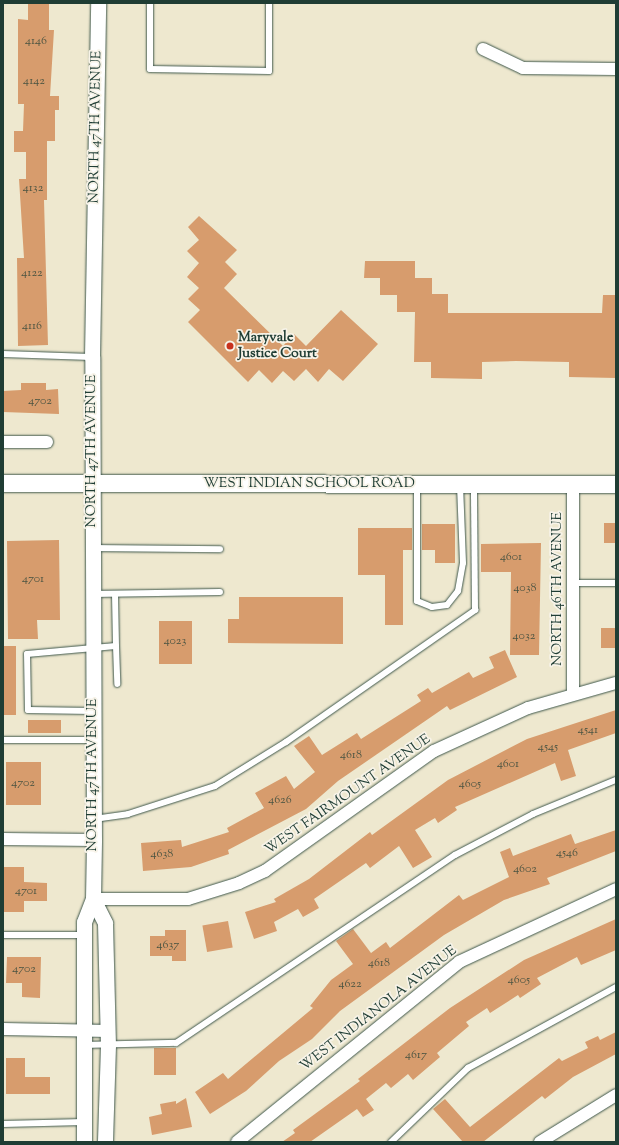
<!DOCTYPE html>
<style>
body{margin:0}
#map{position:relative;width:619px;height:1145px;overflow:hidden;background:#eee8cf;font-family:"Sorts Mill Goudy",serif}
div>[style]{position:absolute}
.building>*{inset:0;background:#d79c6d;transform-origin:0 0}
.roads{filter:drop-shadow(0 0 1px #3e574b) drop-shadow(0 0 1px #3e574b)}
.service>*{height:6px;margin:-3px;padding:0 3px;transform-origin:3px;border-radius:3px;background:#fff}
.minor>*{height:12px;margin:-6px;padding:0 6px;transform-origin:6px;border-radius:6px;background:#fff}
.tertiary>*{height:15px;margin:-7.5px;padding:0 7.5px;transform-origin:7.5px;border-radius:7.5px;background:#fff}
.secondary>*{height:17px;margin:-8.5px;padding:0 8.5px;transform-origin:8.5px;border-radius:8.5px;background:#fff}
.dots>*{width:11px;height:11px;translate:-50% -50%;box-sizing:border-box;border:2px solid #f7f3e8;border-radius:50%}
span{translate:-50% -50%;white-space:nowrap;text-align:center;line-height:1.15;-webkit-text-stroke:3.5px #f7f3e8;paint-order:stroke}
.number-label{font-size:12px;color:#4d5542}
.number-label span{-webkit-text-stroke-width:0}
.street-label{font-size:14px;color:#1f3d34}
.poi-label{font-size:14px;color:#1f3d34;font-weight:700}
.left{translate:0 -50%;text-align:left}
.frame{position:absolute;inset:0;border:4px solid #1f3d34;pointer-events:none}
</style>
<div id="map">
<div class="building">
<div style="clip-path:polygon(28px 3px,49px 3px,49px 30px,54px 30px,50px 96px,59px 96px,59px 110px,55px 110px,55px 141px,47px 141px,47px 200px,44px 200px,48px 345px,18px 346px,17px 258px,24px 258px,19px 179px,26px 179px,26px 152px,14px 152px,14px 131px,23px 131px,24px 104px,18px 104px,18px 19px,28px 20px)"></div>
<div style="clip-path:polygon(199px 216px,237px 250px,225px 262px,237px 274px,224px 288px,283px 346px,294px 334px,306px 346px,341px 310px,378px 344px,343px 381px,329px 369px,318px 382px,306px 369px,294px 381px,283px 371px,272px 383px,259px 370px,248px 382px,188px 322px,200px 310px,188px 299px,199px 288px,187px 277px,199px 263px,187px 251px,199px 240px,188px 227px)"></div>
<div style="clip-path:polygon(365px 261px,415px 261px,415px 278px,432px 278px,432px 294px,448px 294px,448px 313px,602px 313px,603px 295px,616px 295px,616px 378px,569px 377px,569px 362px,516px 361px,482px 362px,482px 379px,431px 378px,431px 362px,414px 362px,415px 312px,397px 312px,397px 295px,380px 295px,380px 278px,364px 278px)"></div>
<div style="clip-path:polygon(21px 383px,46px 383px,46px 390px,58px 389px,59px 414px,3px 412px,3px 391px,21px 390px)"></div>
<div style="left:604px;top:523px;width:12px;height:20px"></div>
<div style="clip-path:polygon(422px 524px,455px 524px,455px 563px,435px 563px,435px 550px,422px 550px)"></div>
<div style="clip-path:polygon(358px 528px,412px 528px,412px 550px,403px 550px,403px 625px,385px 625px,385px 575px,358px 575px)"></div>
<div style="clip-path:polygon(59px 540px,60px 620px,37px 620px,38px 639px,8px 639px,7px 541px)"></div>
<div style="clip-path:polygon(541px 543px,539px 655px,510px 655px,511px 572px,481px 572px,481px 544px)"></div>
<div style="clip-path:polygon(239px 597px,343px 597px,343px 644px,228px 643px,228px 619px,239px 619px)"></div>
<div style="left:159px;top:621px;width:33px;height:43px"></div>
<div style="left:601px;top:628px;width:15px;height:20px"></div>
<div style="left:4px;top:646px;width:12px;height:69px"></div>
<div style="clip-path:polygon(505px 650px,517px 677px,450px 710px,447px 706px,338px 781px,306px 809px,228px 850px,229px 854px,191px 867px,143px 871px,141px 843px,181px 840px,182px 847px,229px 832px,227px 828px,264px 808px,255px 793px,286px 776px,294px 789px,315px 772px,294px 746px,309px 736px,322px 755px,357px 733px,361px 739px,421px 701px,417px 695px,428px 688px,432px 693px,469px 672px,473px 678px,494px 668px,489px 657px)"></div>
<div style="clip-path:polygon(616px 710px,616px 733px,568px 750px,576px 776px,561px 781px,555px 763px,455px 807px,457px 810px,438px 823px,435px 818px,415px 830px,432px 857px,413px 868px,399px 846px,370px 868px,366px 863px,314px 899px,319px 908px,303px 917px,298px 909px,274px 922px,277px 931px,254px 939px,245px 912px,276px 902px,274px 899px,309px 879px,370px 832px,372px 835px,448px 780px,527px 739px)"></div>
<div style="left:28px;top:720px;width:33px;height:13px"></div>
<div style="left:6px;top:762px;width:35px;height:43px"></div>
<div style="clip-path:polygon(616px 830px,616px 851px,547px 878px,550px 884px,504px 900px,444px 935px,340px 1011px,312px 1039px,279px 1061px,246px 1091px,210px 1114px,195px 1092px,223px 1073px,228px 1079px,313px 1008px,310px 1006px,331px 980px,353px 964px,336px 941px,353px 929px,371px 953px,386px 942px,390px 948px,459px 895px,463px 900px,509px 877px,500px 852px,510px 848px,513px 856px,571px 834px,575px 844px)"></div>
<div style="clip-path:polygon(4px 867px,24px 867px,24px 882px,47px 883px,47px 901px,24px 901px,24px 912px,4px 912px)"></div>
<div style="clip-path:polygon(616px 919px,616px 950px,581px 965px,577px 957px,537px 978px,541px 984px,520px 998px,518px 995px,490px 1013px,487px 1008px,466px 1022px,469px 1026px,437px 1053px,440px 1057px,413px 1080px,408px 1074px,391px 1088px,386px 1083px,366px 1099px,374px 1110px,363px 1117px,357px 1109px,310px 1142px,282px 1142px,295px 1133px,293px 1130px,360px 1081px,358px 1079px,450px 1008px,524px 960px)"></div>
<div style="left:228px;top:921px;width:27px;height:26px;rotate:80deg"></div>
<div style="clip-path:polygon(165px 930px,186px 930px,186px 961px,172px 961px,172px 956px,150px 956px,150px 936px,165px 936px)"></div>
<div style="clip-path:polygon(7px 957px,41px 957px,40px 998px,22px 997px,22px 983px,6px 983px)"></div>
<div style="clip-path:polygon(616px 1032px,616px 1054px,573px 1077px,545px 1099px,542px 1096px,483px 1142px,463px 1142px,433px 1109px,445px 1099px,470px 1127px,559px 1058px,562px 1061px,588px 1048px,585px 1042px,598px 1036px,600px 1040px)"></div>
<div style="left:154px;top:1048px;width:22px;height:27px"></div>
<div style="clip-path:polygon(6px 1058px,25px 1058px,25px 1077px,50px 1077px,50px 1094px,6px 1094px)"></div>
<div style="clip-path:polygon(186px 1098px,192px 1127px,152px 1135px,149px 1117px,162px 1114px,160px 1104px,176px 1101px,176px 1104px)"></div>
</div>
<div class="roads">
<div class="service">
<div style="left:150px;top:3px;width:66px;rotate:90deg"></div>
<div style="left:150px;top:69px;width:119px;rotate:1deg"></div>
<div style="left:269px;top:71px;width:68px;rotate:-90deg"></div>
<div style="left:3px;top:354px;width:88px;rotate:2deg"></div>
<div style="left:417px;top:485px;width:116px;rotate:90deg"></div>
<div style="left:417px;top:601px;width:16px;rotate:22deg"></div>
<div style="left:432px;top:607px;width:15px;rotate:-8deg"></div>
<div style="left:447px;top:605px;width:18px;rotate:-52deg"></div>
<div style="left:458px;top:591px;width:28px;rotate:-80deg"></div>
<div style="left:463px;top:563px;width:79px;rotate:-92.2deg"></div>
<div style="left:93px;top:548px;width:127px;rotate:0.5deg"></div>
<div style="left:573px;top:583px;width:43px"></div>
<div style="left:93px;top:594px;width:127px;rotate:-0.9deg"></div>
<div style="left:116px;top:646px;width:38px;rotate:88deg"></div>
<div style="left:92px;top:711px;width:64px;rotate:-179.1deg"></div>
<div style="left:28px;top:710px;width:56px;rotate:-91deg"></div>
<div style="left:27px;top:654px;width:89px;rotate:-5.1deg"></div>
<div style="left:116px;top:646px;width:52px;rotate:-91.1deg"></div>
<div style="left:3px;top:740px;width:89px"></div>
<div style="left:94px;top:819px;width:34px;rotate:-8deg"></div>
<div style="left:128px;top:814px;width:91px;rotate:-17.8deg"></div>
<div style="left:215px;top:786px;width:84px;rotate:-31.8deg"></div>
<div style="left:286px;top:742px;width:231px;rotate:-34.9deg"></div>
<div style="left:475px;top:610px;width:125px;rotate:-90.5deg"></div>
<div style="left:3px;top:935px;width:81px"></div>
<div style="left:85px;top:1045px;width:91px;rotate:-1.3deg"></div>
<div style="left:176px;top:1043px;width:336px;rotate:-34deg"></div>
<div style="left:455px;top:855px;width:88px;rotate:-27.7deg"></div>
<div style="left:533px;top:814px;width:90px;rotate:-22.3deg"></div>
<div style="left:3px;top:1124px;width:81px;rotate:-1.4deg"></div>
<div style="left:391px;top:1142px;width:107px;rotate:-43.9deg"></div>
<div style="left:468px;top:1068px;width:169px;rotate:-28.7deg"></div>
</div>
<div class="minor">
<div style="left:483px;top:49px;width:44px;rotate:25.4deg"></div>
<div style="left:523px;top:68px;width:93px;rotate:0.6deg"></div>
<div style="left:3px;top:442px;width:44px"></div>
<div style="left:573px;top:484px;width:210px;rotate:90deg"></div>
<div style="left:3px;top:839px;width:91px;rotate:0.6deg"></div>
<div style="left:93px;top:899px;width:95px"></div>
<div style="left:188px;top:899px;width:53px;rotate:-17.4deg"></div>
<div style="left:239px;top:883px;width:29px;rotate:-25deg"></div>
<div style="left:265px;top:871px;width:207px;rotate:-35.4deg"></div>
<div style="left:434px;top:751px;width:103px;rotate:-24.6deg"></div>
<div style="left:528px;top:708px;width:91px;rotate:-15.9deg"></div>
<div style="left:3px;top:1029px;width:105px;rotate:1.1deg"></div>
<div style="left:237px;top:1142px;width:286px;rotate:-39deg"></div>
<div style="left:459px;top:962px;width:173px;rotate:-24.9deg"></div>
<div style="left:540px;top:1142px;width:89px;rotate:-31.7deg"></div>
</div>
<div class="tertiary">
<div style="left:93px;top:899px;width:27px;rotate:63deg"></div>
<div style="left:105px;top:923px;width:122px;rotate:88.6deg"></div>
<div style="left:108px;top:1045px;width:97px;rotate:91.8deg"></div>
<div style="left:84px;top:1142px;width:220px;rotate:-90deg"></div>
<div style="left:84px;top:922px;width:25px;rotate:-69deg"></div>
<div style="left:93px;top:899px;width:59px;rotate:-89deg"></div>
<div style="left:94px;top:840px;width:483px;rotate:-90.2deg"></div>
<div style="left:92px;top:357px;width:354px;rotate:-89deg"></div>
</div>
<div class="secondary">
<div style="left:3px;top:483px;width:613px;rotate:0.09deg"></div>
</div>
</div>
<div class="dots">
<div style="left:230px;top:346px;background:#c8321e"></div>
</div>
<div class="number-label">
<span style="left:36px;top:42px">4146</span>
<span style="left:34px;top:82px">4142</span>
<span style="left:33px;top:189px">4132</span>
<span style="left:32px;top:274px">4122</span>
<span style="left:32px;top:327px">4116</span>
<span style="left:40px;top:402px">4702</span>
<span style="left:511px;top:558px">4601</span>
<span style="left:33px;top:580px">4701</span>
<span style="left:525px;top:589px">4038</span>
<span style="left:524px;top:637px">4032</span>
<span style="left:175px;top:642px">4023</span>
<span style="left:588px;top:731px">4541</span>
<span style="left:548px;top:748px">4545</span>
<span style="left:351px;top:756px">4618</span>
<span style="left:508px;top:765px">4601</span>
<span style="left:23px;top:784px">4702</span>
<span style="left:470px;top:785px">4605</span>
<span style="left:280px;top:801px">4626</span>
<span style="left:567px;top:854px">4546</span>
<span style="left:162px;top:855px">4638</span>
<span style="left:525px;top:870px">4602</span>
<span style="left:26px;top:892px">4701</span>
<span style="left:168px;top:946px">4637</span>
<span style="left:379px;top:964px">4618</span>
<span style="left:24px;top:970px">4702</span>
<span style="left:519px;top:981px">4605</span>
<span style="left:350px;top:985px">4622</span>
<span style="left:416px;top:1056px">4617</span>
</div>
<div class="street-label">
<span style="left:96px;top:127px;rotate:-89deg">NORTH 47TH AVENUE</span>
<span style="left:92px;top:451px;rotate:-90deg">NORTH 47TH AVENUE</span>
<span style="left:309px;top:484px">WEST INDIAN SCHOOL ROAD</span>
<span style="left:558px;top:589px;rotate:-90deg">NORTH 46TH AVENUE</span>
<span style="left:93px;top:775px;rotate:-90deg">NORTH 47TH AVENUE</span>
<span style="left:348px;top:795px;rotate:-35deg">WEST FAIRMOUNT AVENUE</span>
<span style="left:379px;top:1009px;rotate:-38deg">WEST INDIANOLA AVENUE</span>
</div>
<div class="poi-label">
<span class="left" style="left:238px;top:346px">Maryvale<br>Justice Court</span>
</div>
<div class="frame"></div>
</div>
